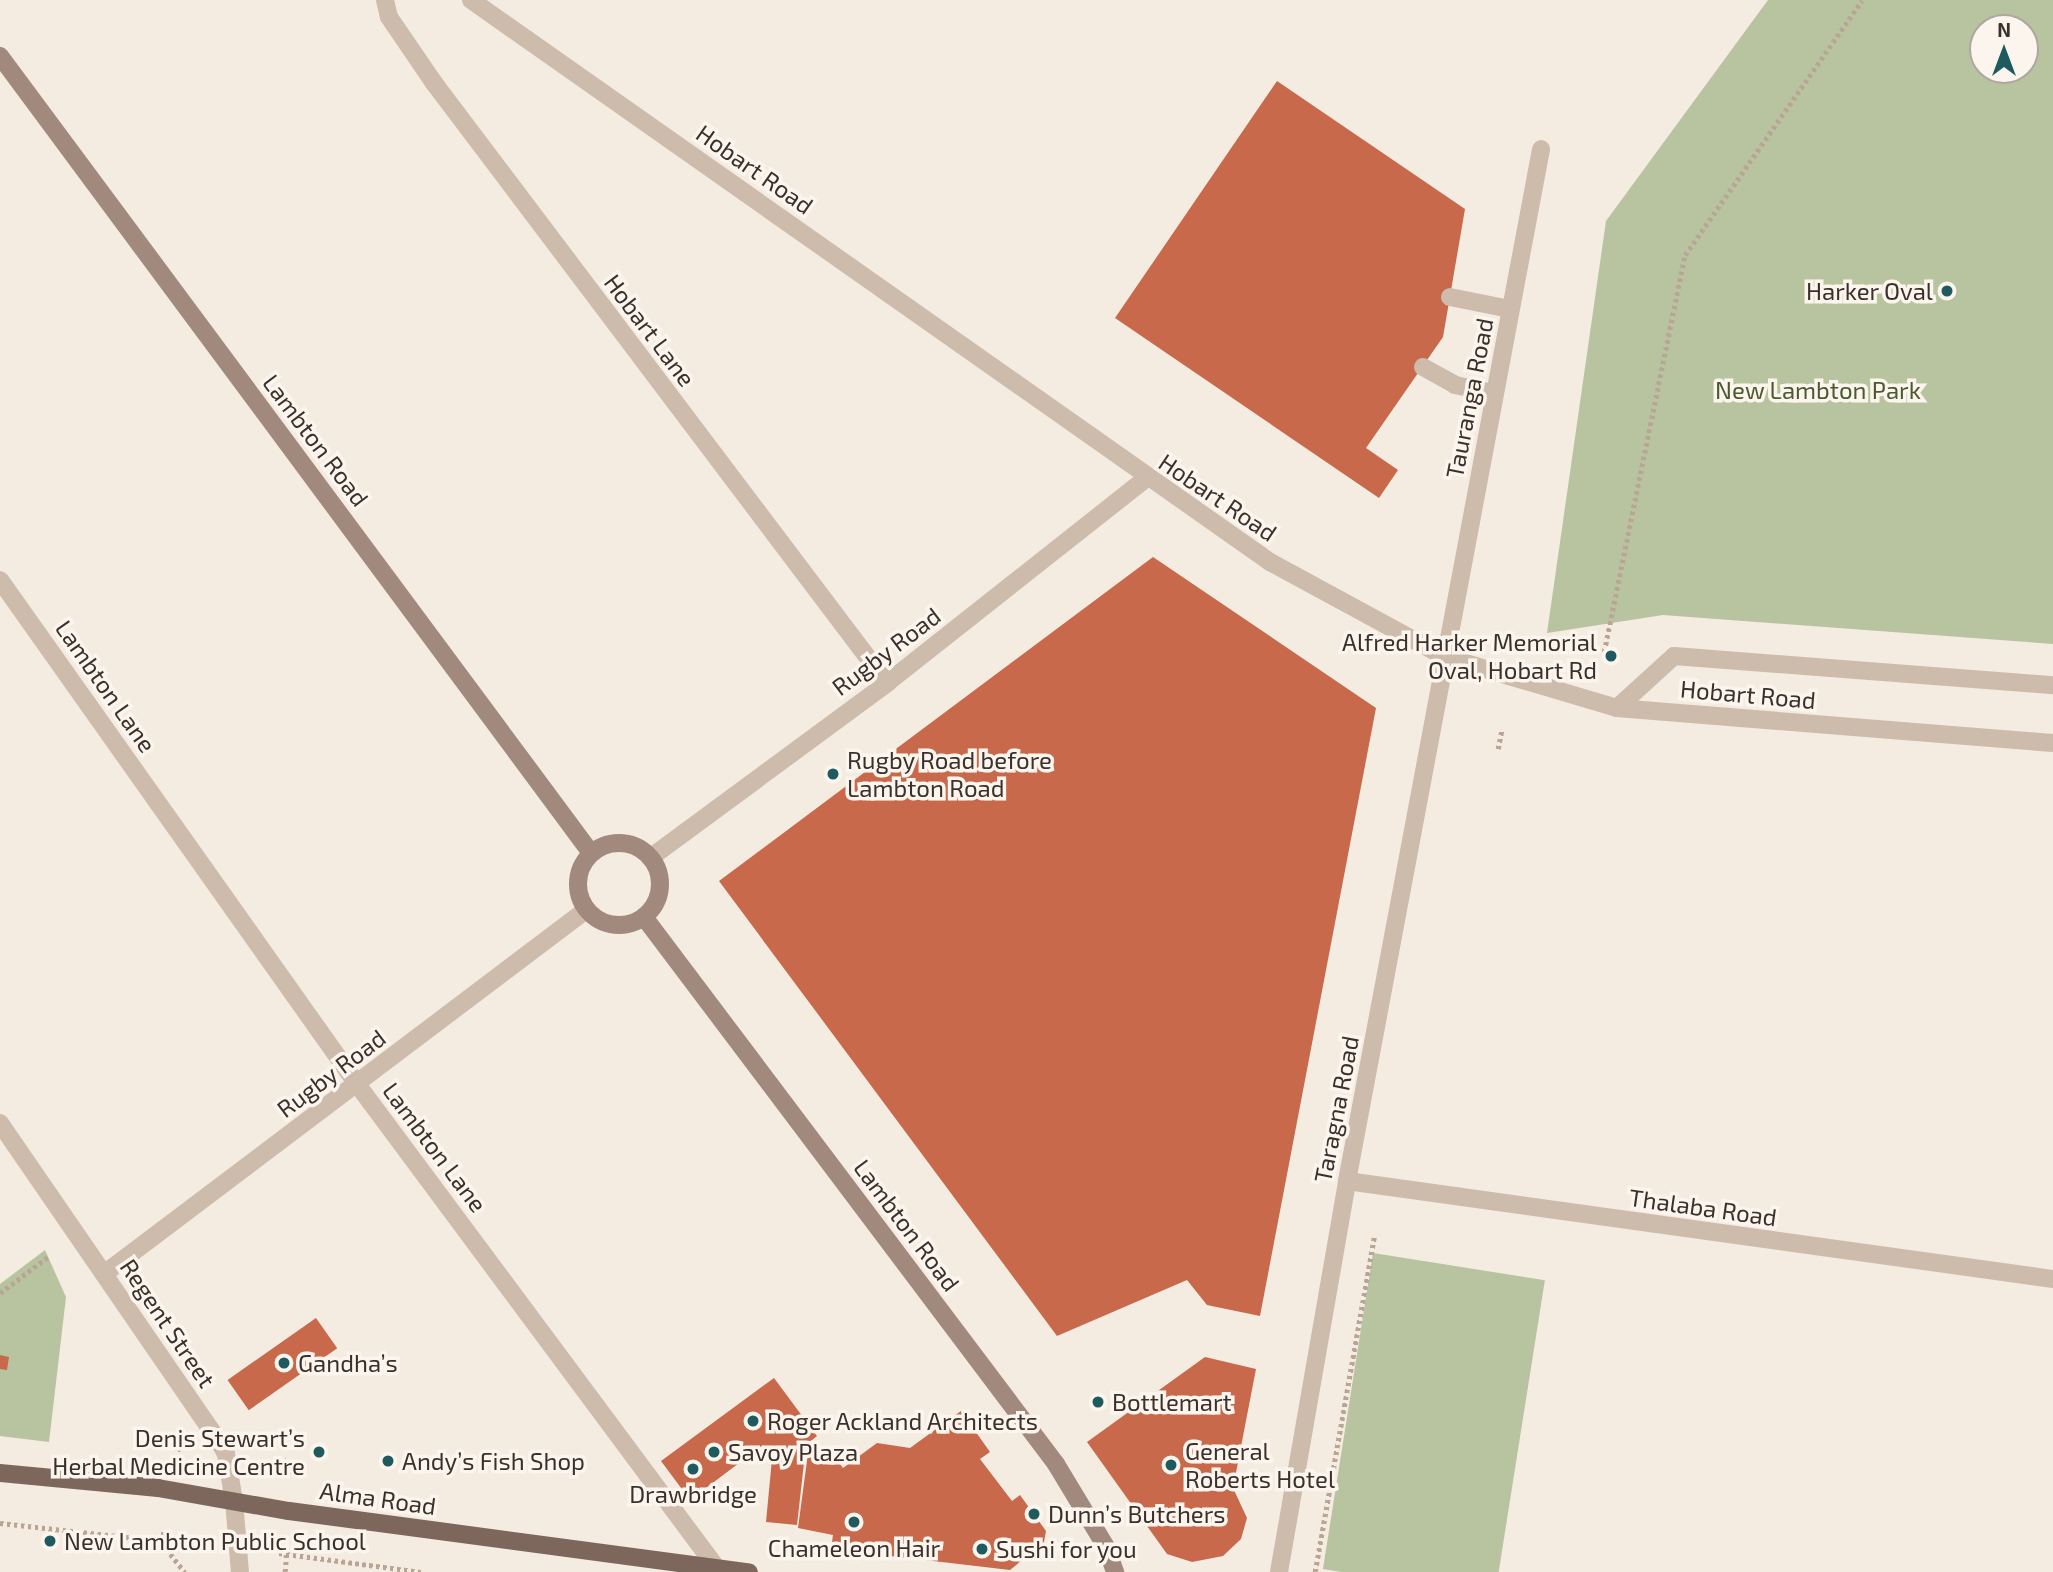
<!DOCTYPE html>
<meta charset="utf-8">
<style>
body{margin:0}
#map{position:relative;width:2053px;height:1572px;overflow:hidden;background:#f4ebe1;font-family:"Exo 2",sans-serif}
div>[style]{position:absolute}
.green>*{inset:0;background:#b8c4a0;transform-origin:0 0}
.building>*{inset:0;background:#c8694b;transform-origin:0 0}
.path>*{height:4.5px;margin-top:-2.25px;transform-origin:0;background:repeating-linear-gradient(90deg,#b9a596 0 3.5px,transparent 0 7px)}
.service>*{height:18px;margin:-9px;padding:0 9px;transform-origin:9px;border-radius:9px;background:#cdbbac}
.minor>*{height:18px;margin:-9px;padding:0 9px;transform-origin:9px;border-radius:9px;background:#cdbbac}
.tertiary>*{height:18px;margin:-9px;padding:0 9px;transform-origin:9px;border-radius:9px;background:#cdbbac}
.secondary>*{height:18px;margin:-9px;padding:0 9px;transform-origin:9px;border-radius:9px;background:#a18a7d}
.secondary>.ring{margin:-9px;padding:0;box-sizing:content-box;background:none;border:18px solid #a18a7d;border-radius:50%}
.primary>*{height:18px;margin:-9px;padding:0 9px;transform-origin:9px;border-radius:9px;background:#7d675c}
.dots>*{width:19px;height:19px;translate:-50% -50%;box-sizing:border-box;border:4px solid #fbf5ee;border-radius:50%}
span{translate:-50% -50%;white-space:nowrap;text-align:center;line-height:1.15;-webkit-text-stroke:7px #fbf5ee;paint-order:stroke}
.street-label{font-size:24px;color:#3b302b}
.poi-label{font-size:24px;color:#3b302b}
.right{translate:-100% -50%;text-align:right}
.left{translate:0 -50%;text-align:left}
.park-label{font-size:24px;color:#4a5a2e}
.north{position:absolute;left:1969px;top:14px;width:70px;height:70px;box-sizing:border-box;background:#fbf5ee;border:2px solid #aea6a0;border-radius:50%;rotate:0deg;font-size:19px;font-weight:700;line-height:28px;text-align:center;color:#3b302b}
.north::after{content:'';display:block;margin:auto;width:24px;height:32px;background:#1f5a5e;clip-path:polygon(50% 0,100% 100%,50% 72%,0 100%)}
</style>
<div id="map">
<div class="green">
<div style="clip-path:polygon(evenodd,1768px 0,2053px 0,2053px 644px,1663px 615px,1547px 633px,1606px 221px,1768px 0,1983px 28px,2025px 28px,2025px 70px,1983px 70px,1983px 28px)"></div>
<div style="clip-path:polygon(45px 1250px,66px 1297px,49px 1442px,0 1436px,0 1284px)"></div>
<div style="left:1373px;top:1253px;width:174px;height:320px;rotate:9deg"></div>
</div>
<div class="building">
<div style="clip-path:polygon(1277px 81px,1465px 209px,1443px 337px,1366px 448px,1398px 470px,1379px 498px,1115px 318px)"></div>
<div style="clip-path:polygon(1153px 557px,1376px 708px,1260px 1316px,1207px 1305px,1187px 1280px,1057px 1336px,719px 881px)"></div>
<div style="left:316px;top:1318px;width:37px;height:108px;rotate:55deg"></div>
<div style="clip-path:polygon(0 1355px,9px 1357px,7px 1370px,0 1369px)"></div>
<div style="clip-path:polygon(1205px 1357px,1256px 1369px,1233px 1488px,1247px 1518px,1241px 1539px,1223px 1556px,1192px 1562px,1167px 1554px,1087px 1442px)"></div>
<div style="clip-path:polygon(774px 1378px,817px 1436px,806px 1445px,797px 1525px,766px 1522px,772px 1459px,763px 1445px,690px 1500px,661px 1461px)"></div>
<div style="clip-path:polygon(961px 1411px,990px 1452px,980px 1459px,1012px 1501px,1020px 1495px,1046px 1531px,1044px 1542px,1010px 1570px,831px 1549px,833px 1535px,798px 1528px,809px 1446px,829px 1449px,843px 1468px,877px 1443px,910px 1448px)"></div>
</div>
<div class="path">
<div style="left:1604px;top:652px;width:405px;rotate:-78.5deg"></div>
<div style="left:1685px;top:255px;width:310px;rotate:-55.2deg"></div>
<div style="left:1498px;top:749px;width:20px;rotate:-79deg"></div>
<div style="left:0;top:1293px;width:61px;rotate:-37.1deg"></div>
<div style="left:176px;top:1458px;width:9px;rotate:-77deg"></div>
<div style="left:279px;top:1461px;width:7px;rotate:-16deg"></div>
<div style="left:290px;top:1474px;width:5px;rotate:-79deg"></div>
<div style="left:0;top:1523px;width:200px;rotate:6.3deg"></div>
<div style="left:164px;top:1532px;width:11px;rotate:100deg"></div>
<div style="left:162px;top:1543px;width:37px;rotate:52deg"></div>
<div style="left:279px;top:1553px;width:143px;rotate:7.6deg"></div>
<div style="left:285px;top:1572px;width:26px;rotate:-86deg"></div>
<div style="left:1315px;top:1572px;width:341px;rotate:-80deg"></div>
</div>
<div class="service">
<div style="left:385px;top:0;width:17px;rotate:77deg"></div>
<div style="left:389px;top:17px;width:80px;rotate:55.7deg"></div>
<div style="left:434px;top:83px;width:752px;rotate:52.95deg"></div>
<div style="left:1450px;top:297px;width:61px;rotate:11.3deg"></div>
<div style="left:1423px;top:367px;width:37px;rotate:29deg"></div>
<div style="left:1455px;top:385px;width:40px;rotate:12deg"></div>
<div style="left:0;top:580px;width:618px;rotate:54.69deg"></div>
<div style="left:357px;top:1084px;width:602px;rotate:53.38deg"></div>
<div style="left:1617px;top:708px;width:77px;rotate:-42.4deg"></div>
<div style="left:1674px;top:656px;width:380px;rotate:4.4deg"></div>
</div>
<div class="minor">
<div style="left:471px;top:0;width:977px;rotate:35.12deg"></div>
<div style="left:1270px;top:562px;width:199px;rotate:28.5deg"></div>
<div style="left:1445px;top:657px;width:179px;rotate:16.5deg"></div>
<div style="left:1617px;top:708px;width:437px;rotate:4.6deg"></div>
<div style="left:650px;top:858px;width:295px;rotate:-36.4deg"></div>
<div style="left:887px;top:683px;width:331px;rotate:-38.3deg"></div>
<div style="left:0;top:1123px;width:385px;rotate:55.5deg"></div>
<div style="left:218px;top:1440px;width:16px;rotate:60deg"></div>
<div style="left:226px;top:1454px;width:48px;rotate:80.3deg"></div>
<div style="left:1347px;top:1181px;width:713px;rotate:7.9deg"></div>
<div style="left:104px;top:1274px;width:604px;rotate:-37.06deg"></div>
<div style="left:1279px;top:1572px;width:397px;rotate:-80.1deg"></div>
<div style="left:1347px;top:1181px;width:1050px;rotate:-79.35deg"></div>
</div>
<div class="tertiary">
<div style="left:234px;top:1501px;width:71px;rotate:85.2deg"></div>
</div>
<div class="secondary">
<div style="left:0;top:56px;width:992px;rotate:53.44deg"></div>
<div class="ring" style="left:578px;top:843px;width:64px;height:64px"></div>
<div style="left:644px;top:917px;width:685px;rotate:53.01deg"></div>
<div style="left:1056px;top:1464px;width:97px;rotate:58.9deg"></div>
<div style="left:1106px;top:1547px;width:27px;rotate:70deg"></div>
</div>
<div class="primary">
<div style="left:0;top:1473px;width:159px;rotate:5.4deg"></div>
<div style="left:158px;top:1488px;width:133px;rotate:10deg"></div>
<div style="left:289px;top:1511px;width:464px;rotate:7.6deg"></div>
</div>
<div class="dots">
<div style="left:1947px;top:291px;background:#1f5a5e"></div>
<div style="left:1611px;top:656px;background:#1f5a5e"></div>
<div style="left:833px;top:774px;background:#1f5a5e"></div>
<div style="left:284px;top:1363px;background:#1f5a5e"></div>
<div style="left:1098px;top:1402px;background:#1f5a5e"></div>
<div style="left:753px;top:1421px;background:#1f5a5e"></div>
<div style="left:319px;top:1452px;background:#1f5a5e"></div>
<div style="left:714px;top:1452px;background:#1f5a5e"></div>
<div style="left:388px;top:1461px;background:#1f5a5e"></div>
<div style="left:1171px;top:1465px;background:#1f5a5e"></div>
<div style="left:693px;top:1469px;background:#1f5a5e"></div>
<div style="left:1034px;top:1514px;background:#1f5a5e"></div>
<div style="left:854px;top:1522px;background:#1f5a5e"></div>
<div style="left:50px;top:1541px;background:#1f5a5e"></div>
<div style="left:982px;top:1549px;background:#1f5a5e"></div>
</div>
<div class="street-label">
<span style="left:755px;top:169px;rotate:35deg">Hobart Road</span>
<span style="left:650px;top:330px;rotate:53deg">Hobart Lane</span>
<span style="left:1469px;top:398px;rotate:-79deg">Tauranga Road</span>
<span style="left:316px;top:440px;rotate:53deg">Lambton Road</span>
<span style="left:1218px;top:497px;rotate:34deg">Hobart Road</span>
<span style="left:886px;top:651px;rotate:-37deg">Rugby Road</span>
<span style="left:106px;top:686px;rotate:55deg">Lambton Lane</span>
<span style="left:1748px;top:694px;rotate:5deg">Hobart Road</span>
<span style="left:331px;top:1073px;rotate:-37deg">Rugby Road</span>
<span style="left:1336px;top:1109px;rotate:-79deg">Taragna Road</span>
<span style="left:435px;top:1147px;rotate:53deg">Lambton Lane</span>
<span style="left:1703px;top:1207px;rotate:8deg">Thalaba Road</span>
<span style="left:907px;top:1225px;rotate:53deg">Lambton Road</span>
<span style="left:168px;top:1323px;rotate:56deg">Regent Street</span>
<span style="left:378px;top:1498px;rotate:8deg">Alma Road</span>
</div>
<div class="poi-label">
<span class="right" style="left:1933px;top:291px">Harker Oval</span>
<span class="right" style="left:1597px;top:656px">Alfred Harker Memorial<br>Oval, Hobart Rd</span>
<span class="left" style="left:847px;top:774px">Rugby Road before<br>Lambton Road</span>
<span class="left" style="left:298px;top:1363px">Gandha’s</span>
<span class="left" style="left:1112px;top:1402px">Bottlemart</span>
<span class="left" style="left:767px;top:1421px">Roger Ackland Architects</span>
<span class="right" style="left:305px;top:1452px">Denis Stewart’s<br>Herbal Medicine Centre</span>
<span class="left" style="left:1185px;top:1465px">General<br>Roberts Hotel</span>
<span class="left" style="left:728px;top:1452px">Savoy Plaza</span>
<span class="left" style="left:402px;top:1461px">Andy’s Fish Shop</span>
<span style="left:693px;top:1494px">Drawbridge</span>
<span class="left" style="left:1048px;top:1514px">Dunn’s Butchers</span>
<span class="left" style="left:64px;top:1541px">New Lambton Public School</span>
<span style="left:854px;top:1548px">Chameleon Hair</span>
<span class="left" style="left:996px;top:1549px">Sushi for you</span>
</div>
<div class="park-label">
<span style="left:1818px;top:390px">New Lambton Park</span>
</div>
<div class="north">N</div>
</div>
